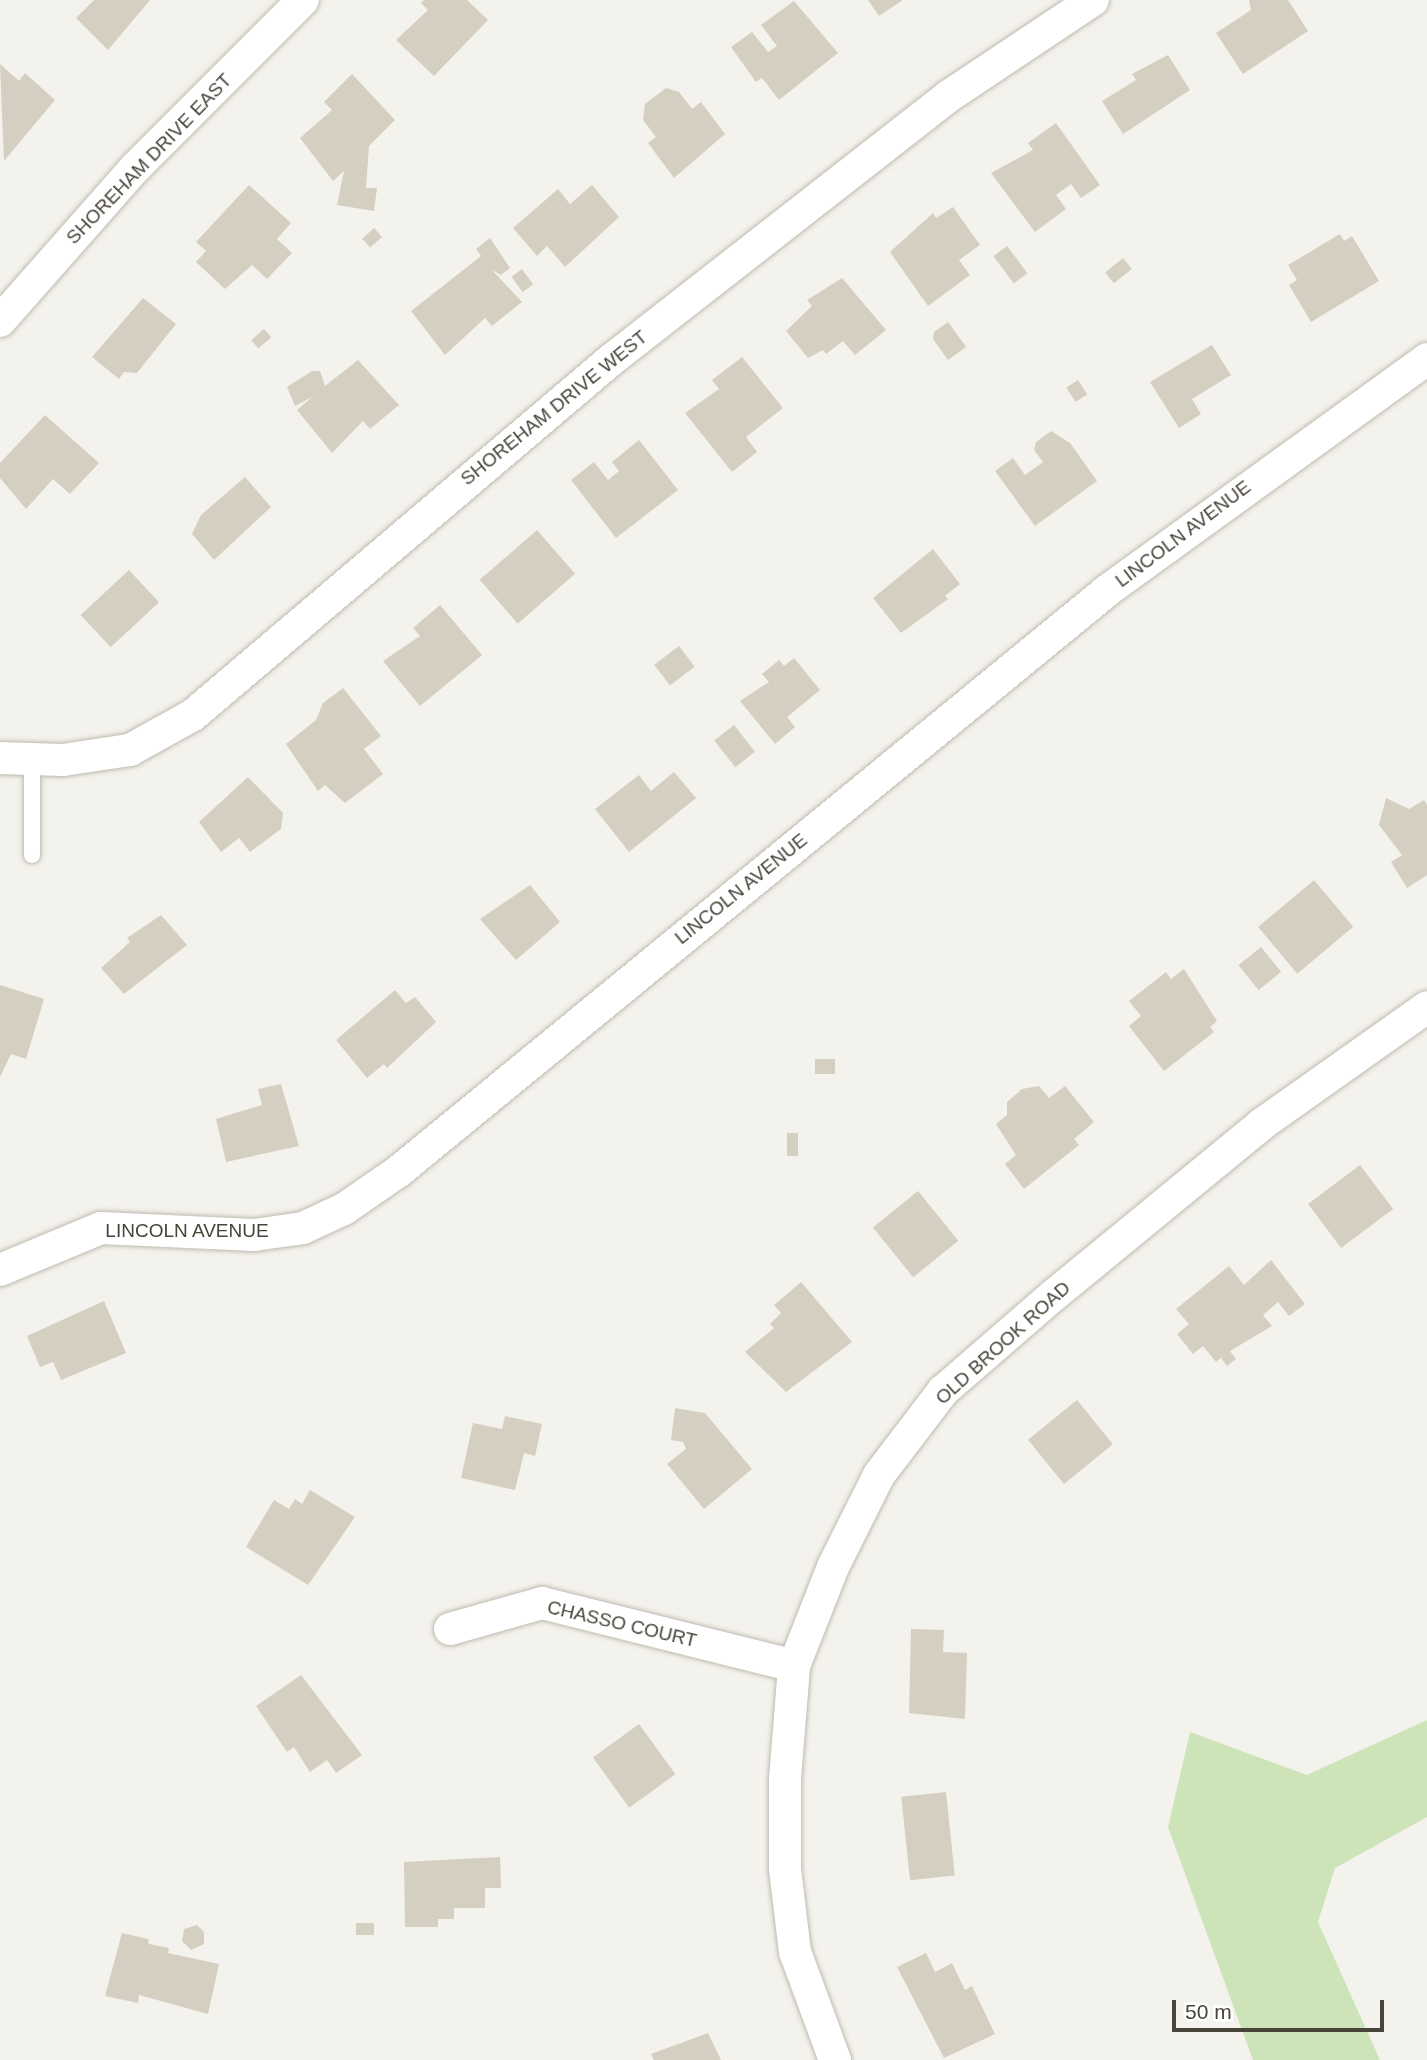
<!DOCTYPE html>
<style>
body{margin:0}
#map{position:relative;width:1427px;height:2060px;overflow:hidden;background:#f4f2ec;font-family:Arial,sans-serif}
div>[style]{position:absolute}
.green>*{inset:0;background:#cde4b9}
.building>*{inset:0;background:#d5cfc2;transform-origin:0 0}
.roads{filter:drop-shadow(0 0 2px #bfbbaf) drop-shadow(0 0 2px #bfbbaf)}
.lane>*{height:16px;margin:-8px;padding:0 8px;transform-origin:8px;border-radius:8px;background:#fff}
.street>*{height:32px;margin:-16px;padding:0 16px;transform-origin:16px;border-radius:16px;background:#fff}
span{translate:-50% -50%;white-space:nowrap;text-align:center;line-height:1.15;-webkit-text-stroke:5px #fff;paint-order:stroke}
.street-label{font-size:19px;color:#48443a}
.scale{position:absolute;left:1172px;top:2000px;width:212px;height:32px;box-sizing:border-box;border:4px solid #48443a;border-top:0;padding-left:9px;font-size:21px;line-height:24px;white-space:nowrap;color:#48443a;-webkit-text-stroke:5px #fff;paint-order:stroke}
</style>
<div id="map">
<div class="green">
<div style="clip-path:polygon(1427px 1720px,1427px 1817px,1335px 1868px,1318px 1922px,1380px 2060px,1253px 2060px,1168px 1827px,1190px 1732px,1307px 1775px)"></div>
</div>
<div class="building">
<div style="clip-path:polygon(94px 0,150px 0,108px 50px,76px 18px)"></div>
<div style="clip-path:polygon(424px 0,467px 0,488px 20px,434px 76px,396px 40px,428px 10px,421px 3px)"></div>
<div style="clip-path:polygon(868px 0,903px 0,879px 16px)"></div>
<div style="clip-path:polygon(1249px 0,1288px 0,1308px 31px,1243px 74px,1216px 33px,1251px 10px)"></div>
<div style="clip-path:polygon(794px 1px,838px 53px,779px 100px,762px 78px,756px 82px,731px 47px,752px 32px,768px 52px,777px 46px,761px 25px)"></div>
<div style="clip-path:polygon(1168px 55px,1190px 90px,1123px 134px,1102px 101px,1136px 80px,1132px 74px)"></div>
<div style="clip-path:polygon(0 64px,19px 81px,25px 73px,55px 100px,4px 161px)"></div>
<div style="clip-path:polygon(352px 74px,395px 120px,369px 146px,366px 188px,377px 188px,374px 211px,337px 205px,344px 171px,333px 181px,300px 138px,332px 110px,324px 102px)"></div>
<div style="clip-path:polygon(666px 88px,679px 92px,692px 109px,701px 102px,725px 134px,674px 178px,648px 143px,656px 137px,643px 120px,645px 104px)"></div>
<div style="clip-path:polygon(1056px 123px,1100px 185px,1081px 198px,1071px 184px,1056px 195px,1066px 209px,1035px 232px,991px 173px,1033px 150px,1028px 143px)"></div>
<div style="clip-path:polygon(249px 185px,291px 223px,277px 239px,292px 253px,267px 279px,252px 265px,225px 289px,196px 262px,206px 251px,196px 242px)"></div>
<div style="clip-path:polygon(592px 185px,619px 217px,565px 267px,547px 246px,537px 256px,513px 228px,558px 189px,570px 204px)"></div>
<div style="clip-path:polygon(953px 207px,980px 245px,959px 260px,970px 275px,928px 306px,890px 252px,933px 213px,936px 218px)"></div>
<div style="left:374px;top:228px;width:12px;height:16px;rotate:48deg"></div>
<div style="clip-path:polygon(1340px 234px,1344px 241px,1352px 236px,1379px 281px,1311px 322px,1289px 285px,1297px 280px,1288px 265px)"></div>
<div style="clip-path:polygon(490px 238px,510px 268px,501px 275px,492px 270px,522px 302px,492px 326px,485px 318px,445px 355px,411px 311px,481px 256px,476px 249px)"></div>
<div style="left:1007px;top:246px;width:34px;height:17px;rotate:53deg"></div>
<div style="left:1123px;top:258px;width:14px;height:23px;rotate:51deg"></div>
<div style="left:522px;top:269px;width:19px;height:13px;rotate:54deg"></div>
<div style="clip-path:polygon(842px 278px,886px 330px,855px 355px,843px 341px,826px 354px,823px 350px,808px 358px,786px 331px,812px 306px,807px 300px)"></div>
<div style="clip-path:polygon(143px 298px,176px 324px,137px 373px,124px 372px,119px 379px,92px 357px)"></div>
<div style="clip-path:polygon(948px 322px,966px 347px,948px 360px,933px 339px,934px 332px)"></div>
<div style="left:264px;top:329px;width:11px;height:17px;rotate:49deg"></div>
<div style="clip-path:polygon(1212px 345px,1231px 375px,1192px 399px,1201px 414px,1179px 428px,1150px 382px)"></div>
<div style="clip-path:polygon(742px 357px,783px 408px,746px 437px,757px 452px,732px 472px,685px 413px,719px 389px,712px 380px)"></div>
<div style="clip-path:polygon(358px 360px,399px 405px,370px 429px,363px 421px,332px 453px,297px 410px,312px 397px,295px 406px,287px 387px,312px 371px,320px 371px,325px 386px)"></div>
<div style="left:1078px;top:380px;width:17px;height:14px;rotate:57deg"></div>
<div style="clip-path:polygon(45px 415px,99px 463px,70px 494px,53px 479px,26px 509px,0 478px,0 463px)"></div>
<div style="clip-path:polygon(1051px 431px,1070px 443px,1097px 481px,1035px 526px,995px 471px,1013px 458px,1025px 475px,1043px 462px,1034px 450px,1036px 442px)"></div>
<div style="clip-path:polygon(639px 440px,678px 490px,616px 538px,571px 480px,594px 462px,608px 480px,619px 471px,612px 462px)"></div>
<div style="clip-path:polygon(245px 477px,271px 507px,214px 560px,192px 534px,201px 515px)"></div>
<div style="left:537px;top:530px;width:58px;height:76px;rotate:49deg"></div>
<div style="clip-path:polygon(933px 549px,960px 584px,945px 596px,948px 599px,901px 633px,873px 598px)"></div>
<div style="left:129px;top:570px;width:44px;height:66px;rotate:47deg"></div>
<div style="clip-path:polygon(440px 605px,482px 655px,420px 706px,383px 661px,420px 636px,413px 628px)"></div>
<div style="left:679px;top:646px;width:26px;height:31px;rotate:53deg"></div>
<div style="clip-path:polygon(794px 658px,820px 690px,787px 717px,795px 727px,775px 744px,740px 701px,769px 682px,762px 674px,779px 660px,784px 666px)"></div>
<div style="clip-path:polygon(343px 688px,381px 736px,364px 749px,383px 774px,345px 803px,325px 785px,318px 791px,286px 744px,316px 720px,323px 703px)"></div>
<div style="left:734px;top:725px;width:34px;height:25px;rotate:52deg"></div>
<div style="clip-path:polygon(674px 772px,696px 798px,629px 852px,595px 809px,639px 775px,651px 791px)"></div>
<div style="clip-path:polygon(248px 777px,283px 813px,281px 829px,250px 852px,239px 838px,221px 852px,199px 822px)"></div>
<div style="clip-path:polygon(1386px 798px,1409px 809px,1424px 800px,1427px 805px,1427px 875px,1407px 888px,1391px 862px,1402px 855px,1379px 825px)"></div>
<div style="left:1314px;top:880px;width:61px;height:73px;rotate:50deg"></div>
<div style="clip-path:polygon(530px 885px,560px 922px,516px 960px,480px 919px)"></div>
<div style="clip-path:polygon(161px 915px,187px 945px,124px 994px,101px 968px,130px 942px,127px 938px)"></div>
<div style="left:1261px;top:947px;width:32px;height:29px;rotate:51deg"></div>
<div style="clip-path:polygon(1184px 969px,1217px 1021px,1210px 1027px,1214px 1032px,1164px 1071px,1129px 1026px,1141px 1016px,1129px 1001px,1166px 972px,1171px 979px)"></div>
<div style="clip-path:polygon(0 985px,44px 999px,26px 1059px,11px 1054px,0 1077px)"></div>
<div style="clip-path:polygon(395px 990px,406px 1003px,415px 997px,436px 1022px,387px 1068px,384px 1064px,367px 1078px,336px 1040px)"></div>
<div style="left:835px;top:1059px;width:15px;height:20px;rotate:90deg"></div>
<div style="clip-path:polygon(281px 1084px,299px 1146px,226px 1162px,216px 1119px,262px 1105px,258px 1089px)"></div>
<div style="clip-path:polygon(1039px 1086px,1049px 1098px,1065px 1086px,1094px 1122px,1074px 1139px,1079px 1145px,1024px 1189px,1005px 1164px,1016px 1155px,996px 1124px,1007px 1115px,1007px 1102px,1022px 1089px)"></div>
<div style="left:787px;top:1133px;width:11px;height:23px"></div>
<div style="left:1360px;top:1165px;width:55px;height:65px;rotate:53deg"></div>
<div style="left:918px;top:1191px;width:64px;height:58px;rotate:51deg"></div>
<div style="clip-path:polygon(1271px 1260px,1305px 1304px,1289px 1316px,1278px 1302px,1263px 1315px,1272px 1326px,1230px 1351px,1236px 1359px,1227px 1366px,1221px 1358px,1216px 1362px,1203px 1346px,1193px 1354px,1177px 1334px,1189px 1324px,1176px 1309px,1229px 1266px,1244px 1285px)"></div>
<div style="clip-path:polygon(801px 1282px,852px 1342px,786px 1392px,745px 1352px,774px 1328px,770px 1324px,781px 1313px,774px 1305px)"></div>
<div style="clip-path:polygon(104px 1301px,126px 1353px,61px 1380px,53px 1362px,40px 1367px,27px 1336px)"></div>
<div style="left:1077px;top:1400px;width:57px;height:63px;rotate:51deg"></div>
<div style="clip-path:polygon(675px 1408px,705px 1413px,752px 1469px,704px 1509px,667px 1464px,686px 1449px,683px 1442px,671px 1440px)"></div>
<div style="clip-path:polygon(505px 1416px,542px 1424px,535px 1456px,524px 1453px,515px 1490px,461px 1478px,473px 1423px,502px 1429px)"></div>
<div style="clip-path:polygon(310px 1490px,355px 1517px,308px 1585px,246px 1547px,274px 1500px,289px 1509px,295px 1499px,302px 1504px)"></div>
<div style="clip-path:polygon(911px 1629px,944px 1630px,943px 1652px,967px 1653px,965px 1719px,909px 1713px)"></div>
<div style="clip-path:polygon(301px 1675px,362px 1755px,336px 1773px,327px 1760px,310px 1772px,294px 1747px,287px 1752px,256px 1706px)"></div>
<div style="left:639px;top:1724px;width:62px;height:57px;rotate:54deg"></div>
<div style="left:946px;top:1792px;width:84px;height:45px;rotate:84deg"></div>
<div style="clip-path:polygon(500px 1857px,501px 1888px,485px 1888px,485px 1908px,454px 1908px,454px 1919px,438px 1919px,438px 1927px,405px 1927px,404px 1862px)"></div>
<div style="left:356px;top:1923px;width:18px;height:12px"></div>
<div style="clip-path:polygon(197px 1925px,204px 1932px,204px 1944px,191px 1950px,182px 1941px,184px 1929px)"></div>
<div style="clip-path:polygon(122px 1933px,148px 1939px,149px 1944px,169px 1948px,168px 1953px,219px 1964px,208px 2014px,139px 1995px,138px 2003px,105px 1996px)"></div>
<div style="clip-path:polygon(926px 1953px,935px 1972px,952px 1963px,965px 1990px,972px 1986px,995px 2034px,944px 2058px,897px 1967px)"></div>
<div style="clip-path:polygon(708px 2033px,721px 2060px,654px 2060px,651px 2054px)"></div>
</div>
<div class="roads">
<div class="lane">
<div style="left:32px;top:759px;width:96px;rotate:90deg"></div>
</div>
<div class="street">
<div style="left:0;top:321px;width:205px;rotate:-48.6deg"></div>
<div style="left:136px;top:167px;width:236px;rotate:-45deg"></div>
<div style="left:0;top:758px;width:63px;rotate:1.8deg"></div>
<div style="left:63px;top:760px;width:68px;rotate:-8.5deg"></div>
<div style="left:130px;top:750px;width:72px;rotate:-29.1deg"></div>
<div style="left:193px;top:715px;width:548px;rotate:-40.34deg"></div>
<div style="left:611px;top:360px;width:429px;rotate:-38deg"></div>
<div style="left:949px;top:96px;width:173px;rotate:-33.7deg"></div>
<div style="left:0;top:1270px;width:109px;rotate:-22.6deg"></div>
<div style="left:101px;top:1228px;width:153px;rotate:2.6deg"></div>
<div style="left:254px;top:1235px;width:49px;rotate:-8.1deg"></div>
<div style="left:303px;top:1228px;width:45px;rotate:-24.9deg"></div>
<div style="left:344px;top:1209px;width:67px;rotate:-34.6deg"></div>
<div style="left:399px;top:1171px;width:917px;rotate:-39.33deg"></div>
<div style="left:1108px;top:590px;width:394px;rotate:-35.9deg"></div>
<div style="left:450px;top:1629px;width:96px;rotate:-15.8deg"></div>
<div style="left:542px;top:1603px;width:260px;rotate:14deg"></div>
<div style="left:835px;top:2060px;width:115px;rotate:-110.3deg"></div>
<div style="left:795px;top:1952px;width:84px;rotate:-96.9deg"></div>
<div style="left:785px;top:1869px;width:90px;rotate:-90deg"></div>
<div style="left:785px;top:1779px;width:113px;rotate:-85.4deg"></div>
<div style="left:794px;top:1666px;width:106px;rotate:-68.5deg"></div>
<div style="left:833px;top:1567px;width:103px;rotate:-63.4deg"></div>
<div style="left:879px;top:1475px;width:106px;rotate:-52.7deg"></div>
<div style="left:943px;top:1391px;width:147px;rotate:-40.9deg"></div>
<div style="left:1054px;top:1295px;width:269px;rotate:-39.4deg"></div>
<div style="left:1262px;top:1124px;width:202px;rotate:-35.3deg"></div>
</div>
</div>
<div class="street-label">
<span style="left:149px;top:159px;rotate:-46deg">SHOREHAM DRIVE EAST</span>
<span style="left:554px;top:408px;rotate:-39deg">SHOREHAM DRIVE WEST</span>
<span style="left:1183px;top:534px;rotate:-37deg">LINCOLN AVENUE</span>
<span style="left:741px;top:889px;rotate:-39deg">LINCOLN AVENUE</span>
<span style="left:187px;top:1231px">LINCOLN AVENUE</span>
<span style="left:1003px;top:1343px;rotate:-42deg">OLD BROOK ROAD</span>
<span style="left:622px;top:1624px;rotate:13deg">CHASSO COURT</span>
</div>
<div class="scale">50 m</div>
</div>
